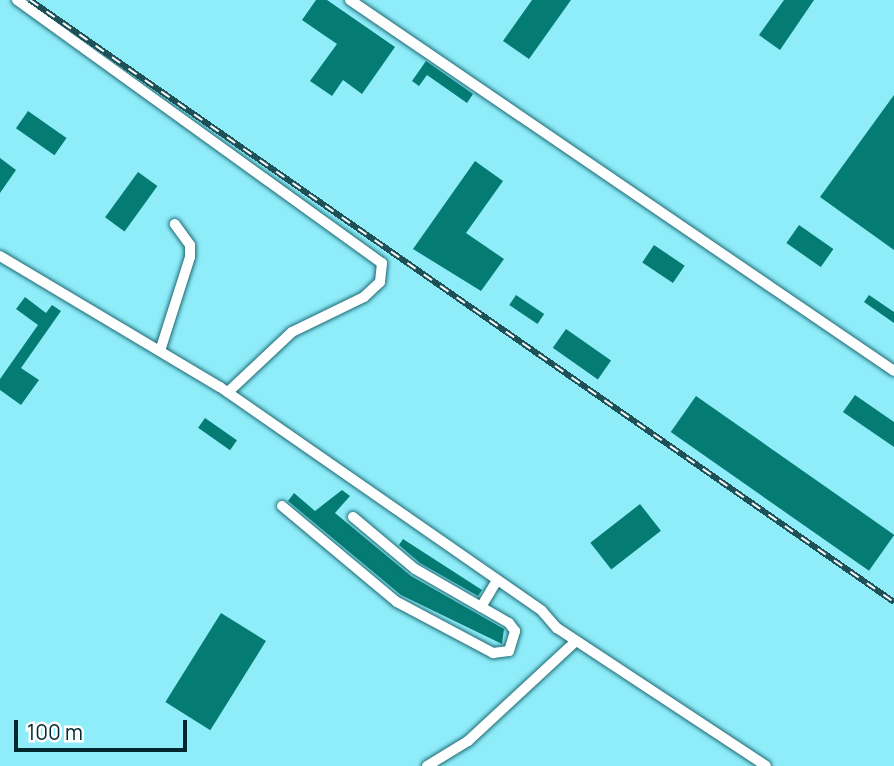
<!DOCTYPE html>
<style>
body{margin:0}
#map{position:relative;width:894px;height:766px;overflow:hidden;background:#8fedfa;font-family:Manrope,sans-serif}
div>[style]{position:absolute}
.building>*{inset:0;background:#047b73;transform-origin:0 0}
.roads{filter:drop-shadow(0 0 2px #1d6a73) drop-shadow(0 0 2px #1d6a73)}
.minor>*{height:10px;margin:-5px;padding:0 5px;transform-origin:5px;border-radius:5px;background:#fff}
.rail>*{height:6px;margin-top:-3px;transform-origin:0;background:repeating-linear-gradient(90deg,#fcfdfc 0 10px,#1d5057 0 20px);box-sizing:border-box;border-block:2px solid #1d5057}
span{translate:-50% -50%;white-space:nowrap;text-align:center;line-height:1.15;-webkit-text-stroke:5px #fcfdfc;paint-order:stroke}
.scale{position:absolute;left:14px;top:720px;width:173px;height:32px;box-sizing:border-box;border:4px solid #00282d;border-top:0;padding-left:9px;font-size:21px;line-height:24px;white-space:nowrap;color:#00282d;-webkit-text-stroke:5px #fcfdfc;paint-order:stroke}
</style>
<div id="map">
<div class="building">
<div style="clip-path:polygon(316px 0,327px 0,395px 47px,362px 94px,343px 80px,332px 96px,310px 81px,337px 44px,302px 20px)"></div>
<div style="clip-path:polygon(532px 0,571px 0,529px 59px,503px 41px)"></div>
<div style="clip-path:polygon(784px 0,814px 0,780px 50px,759px 35px)"></div>
<div style="clip-path:polygon(426px 61px,473px 94px,467px 103px,427px 75px,419px 86px,412px 81px)"></div>
<div style="clip-path:polygon(894px 95px,894px 250px,820px 197px)"></div>
<div style="left:28px;top:111px;width:47px;height:21px;rotate:35deg"></div>
<div style="clip-path:polygon(0 158px,16px 170px,0 193px)"></div>
<div style="clip-path:polygon(475px 161px,503px 181px,466px 233px,504px 259px,481px 291px,413px 249px)"></div>
<div style="left:138px;top:172px;width:24px;height:56px;rotate:36deg"></div>
<div style="left:799px;top:225px;width:42px;height:22px;rotate:35deg"></div>
<div style="left:654px;top:245px;width:37px;height:21px;rotate:34deg"></div>
<div style="left:516px;top:295px;width:34px;height:12px;rotate:34deg"></div>
<div style="clip-path:polygon(869px 295px,894px 312px,894px 323px,864px 302px)"></div>
<div style="clip-path:polygon(25px 297px,46px 313px,52px 305px,61px 311px,21px 368px,39px 380px,21px 405px,0 390px,0 379px,38px 325px,16px 309px)"></div>
<div style="left:566px;top:329px;width:55px;height:23px;rotate:35deg"></div>
<div style="clip-path:polygon(855px 395px,894px 422px,894px 447px,843px 412px)"></div>
<div style="left:696px;top:396px;width:242px;height:44px;rotate:35deg"></div>
<div style="left:205px;top:418px;width:39px;height:12px;rotate:35deg"></div>
<div style="clip-path:polygon(342px 490px,350px 496px,335px 513px,411px 576px,504px 629px,502px 644px,401px 595px,288px 501px,294px 493px,315px 511px)"></div>
<div style="left:640px;top:504px;width:34px;height:63px;rotate:52deg"></div>
<div style="clip-path:polygon(403px 539px,482px 590px,478px 596px,420px 563px,399px 545px)"></div>
<div style="left:221px;top:613px;width:53px;height:105px;rotate:32deg"></div>
</div>
<div class="roads">
<div class="minor">
<div style="left:17px;top:0;width:450px;rotate:35.8deg"></div>
<div style="left:382px;top:263px;width:19px;rotate:96deg"></div>
<div style="left:380px;top:282px;width:22px;rotate:137deg"></div>
<div style="left:364px;top:297px;width:80px;rotate:154.1deg"></div>
<div style="left:292px;top:332px;width:88px;rotate:136.8deg"></div>
<div style="left:350px;top:0;width:658px;rotate:34.29deg"></div>
<div style="left:0;top:256px;width:256px;rotate:30.8deg"></div>
<div style="left:220px;top:387px;width:392px;rotate:34.8deg"></div>
<div style="left:542px;top:611px;width:23px;rotate:49deg"></div>
<div style="left:557px;top:628px;width:250px;rotate:33.4deg"></div>
<div style="left:160px;top:351px;width:99px;rotate:-72.3deg"></div>
<div style="left:190px;top:257px;width:12px;rotate:-90deg"></div>
<div style="left:190px;top:245px;width:26px;rotate:-126deg"></div>
<div style="left:282px;top:506px;width:150px;rotate:39.9deg"></div>
<div style="left:397px;top:602px;width:109px;rotate:28deg"></div>
<div style="left:493px;top:653px;width:16px;rotate:-7deg"></div>
<div style="left:509px;top:651px;width:21px;rotate:-73deg"></div>
<div style="left:515px;top:631px;width:10px;rotate:-127deg"></div>
<div style="left:509px;top:623px;width:108px;rotate:-150.1deg"></div>
<div style="left:415px;top:569px;width:81px;rotate:-140deg"></div>
<div style="left:481px;top:607px;width:31px;rotate:-59deg"></div>
<div style="left:427px;top:766px;width:48px;rotate:-31.4deg"></div>
<div style="left:468px;top:741px;width:147px;rotate:-42.8deg"></div>
</div>
</div>
<div class="rail">
<div style="left:30px;top:0;width:1053px;rotate:34.87deg"></div>
</div>
<div class="scale">100 m</div>
</div>
